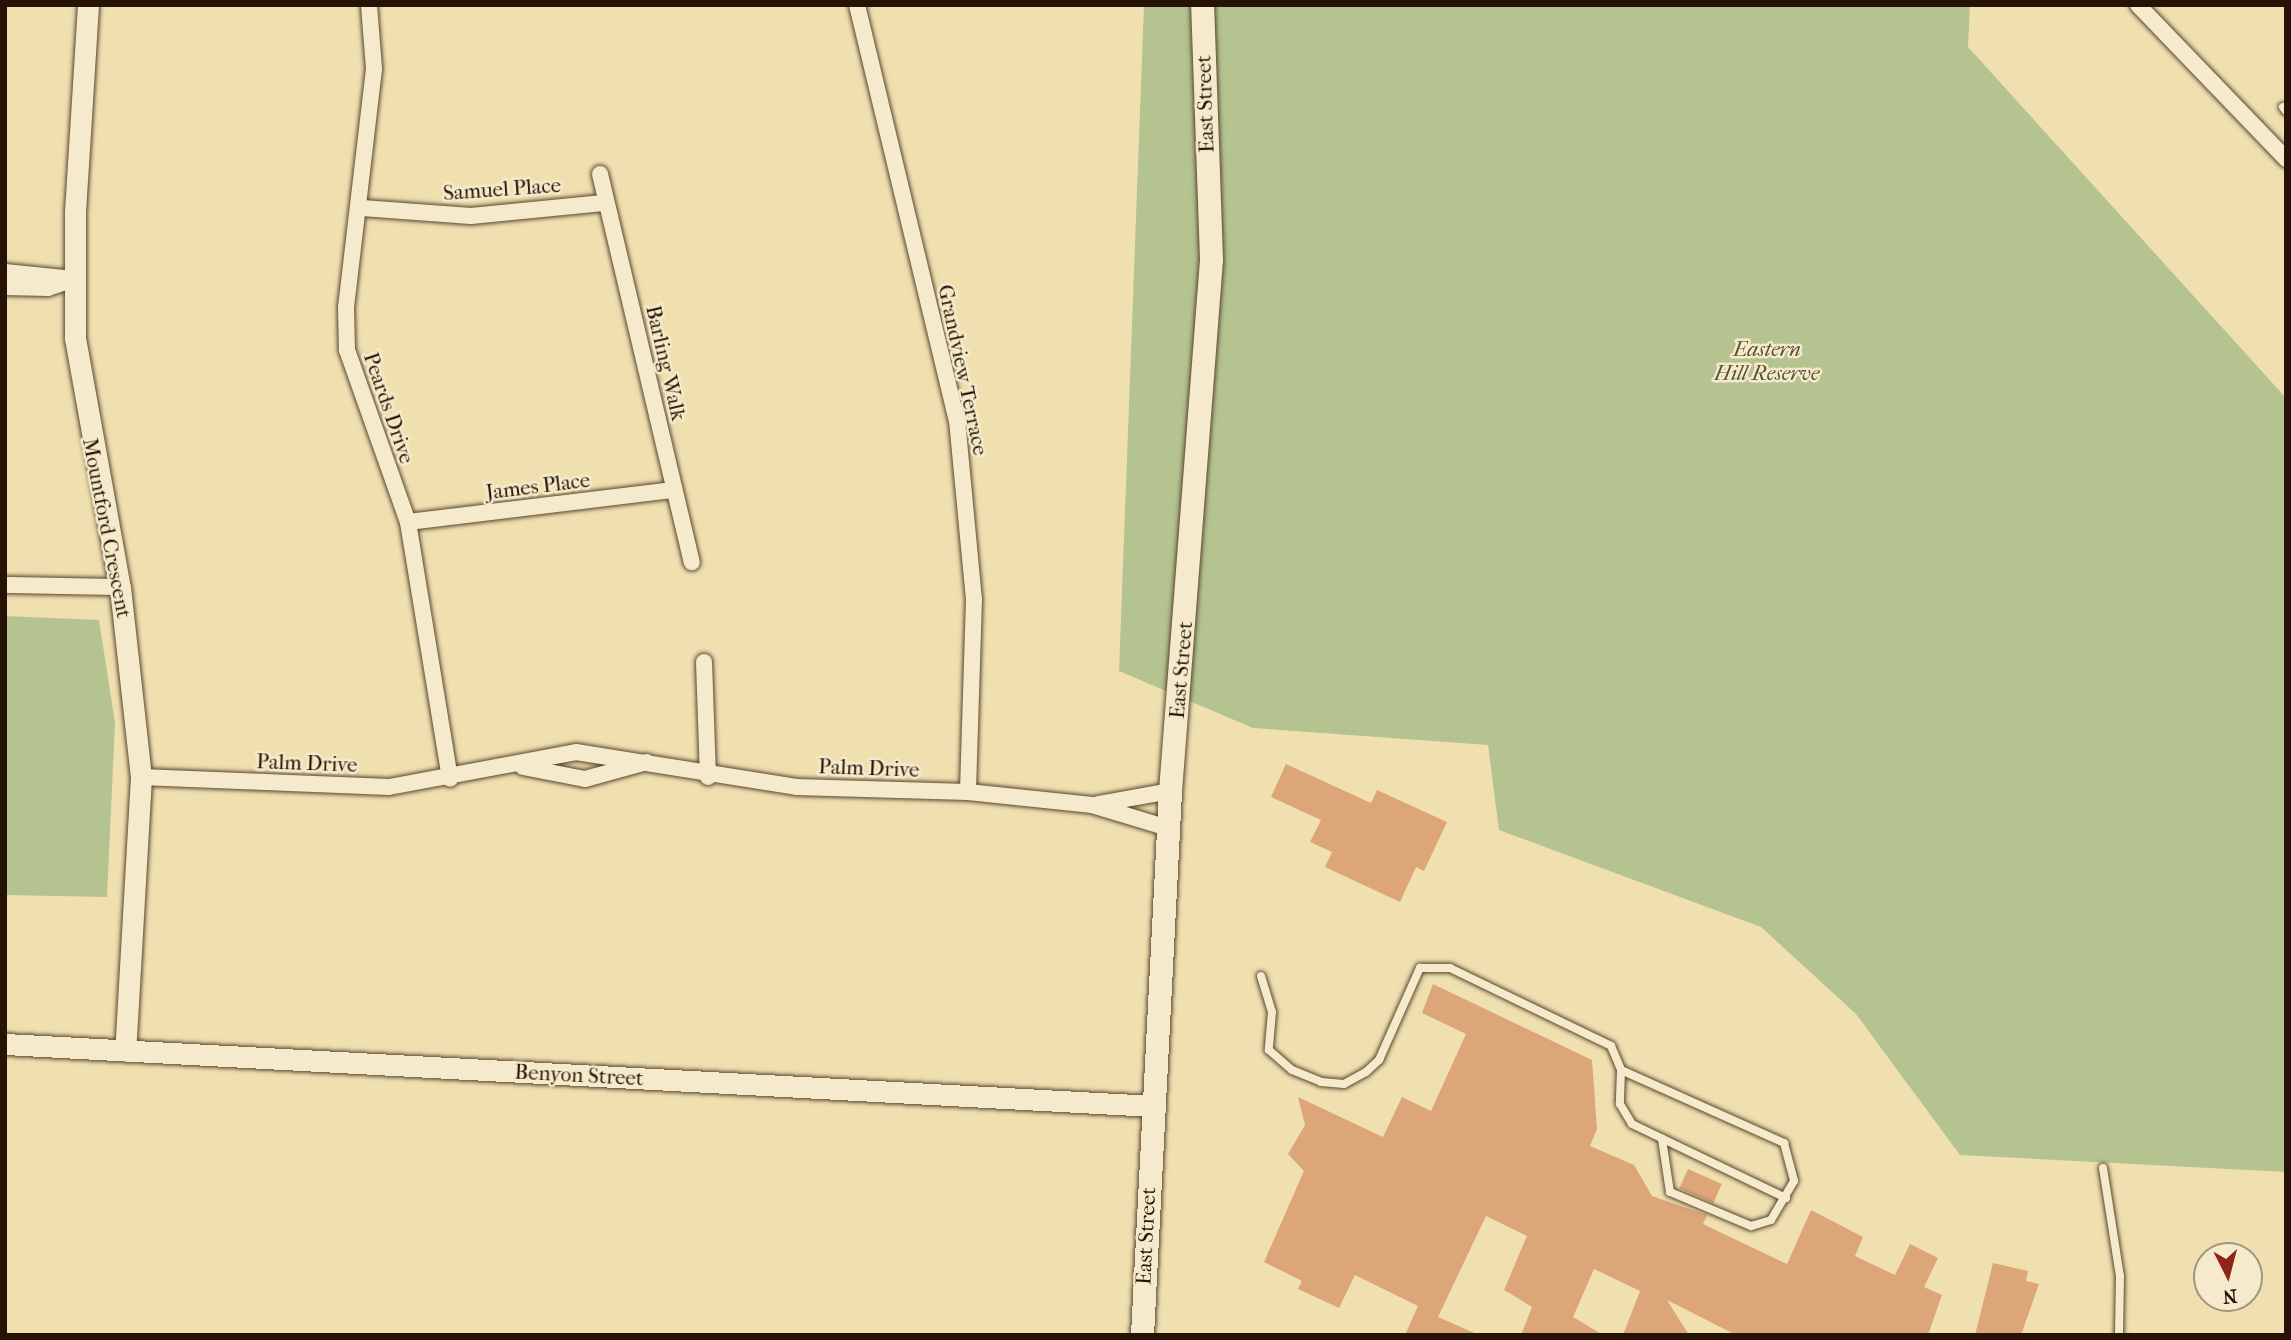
<!DOCTYPE html>
<style>
body{margin:0}
#map{position:relative;width:2291px;height:1340px;overflow:hidden;background:#f0e0b0;font-family:"IM FELL French Canon",serif}
div>[style]{position:absolute}
.green>*{inset:0;background:#b4c38f}
.building>*{inset:0;background:#dca678;transform-origin:0 0}
.roads{filter:drop-shadow(0 0 2px #594630) drop-shadow(0 0 2px #594630)}
.service>*{height:8px;margin:-4px;padding:0 4px;transform-origin:4px;border-radius:4px;background:#f5ebcc}
.minor>*{height:16px;margin:-8px;padding:0 8px;transform-origin:8px;border-radius:8px;background:#f5ebcc}
.tertiary>*{height:21px;margin:-10.5px;padding:0 10.5px;transform-origin:10.5px;border-radius:10.5px;background:#f5ebcc}
.secondary>*{height:23px;margin:-11.5px;padding:0 11.5px;transform-origin:11.5px;border-radius:11.5px;background:#f5ebcc}
span{translate:-50% -50%;white-space:nowrap;text-align:center;line-height:1.15;-webkit-text-stroke:5px #f5ebcc;paint-order:stroke}
.street-label{font-size:21px;color:#271305}
.park-label{font-size:21px;color:#585135;font-style:italic}
.frame{position:absolute;inset:0;border:7px solid #271305;pointer-events:none}
.north{position:absolute;left:2193px;top:1242px;width:70px;height:70px;box-sizing:border-box;background:#f5ebcc;border:2px solid #a3957c;border-radius:50%;rotate:174deg;font-size:19px;font-weight:700;line-height:28px;text-align:center;color:#271305}
.north::after{content:'';display:block;margin:auto;width:24px;height:32px;background:#8f2418;clip-path:polygon(50% 0,100% 100%,50% 72%,0 100%)}
</style>
<div id="map">
<div class="green">
<div style="clip-path:polygon(1144px 5px,1970px 5px,1968px 47px,2286px 398px,2286px 1172px,1960px 1155px,1856px 1014px,1761px 927px,1499px 830px,1488px 745px,1253px 728px,1119px 671px)"></div>
<div style="clip-path:polygon(5px 616px,99px 620px,115px 723px,107px 897px,5px 895px)"></div>
</div>
<div class="building">
<div style="clip-path:polygon(1286px 764px,1371px 803px,1377px 790px,1447px 822px,1424px 871px,1416px 867px,1400px 902px,1325px 867px,1332px 852px,1310px 842px,1321px 820px,1271px 797px)"></div>
<div style="clip-path:polygon(1433px 984px,1592px 1060px,1597px 1129px,1590px 1146px,1634px 1165px,1652px 1196px,1707px 1215px,1703px 1224px,1787px 1264px,1811px 1210px,1863px 1237px,1855px 1256px,1895px 1275px,1910px 1244px,1938px 1258px,1924px 1287px,1942px 1295px,1928px 1335px,1736px 1335px,1667px 1300px,1689px 1335px,1623px 1335px,1640px 1291px,1594px 1269px,1573px 1317px,1603px 1335px,1521px 1335px,1532px 1307px,1504px 1290px,1527px 1236px,1486px 1216px,1438px 1317px,1479px 1335px,1405px 1335px,1418px 1306px,1355px 1275px,1339px 1308px,1298px 1289px,1302px 1281px,1264px 1262px,1304px 1171px,1288px 1154px,1305px 1125px,1298px 1097px,1383px 1137px,1402px 1097px,1431px 1111px,1466px 1034px,1422px 1013px)"></div>
<div style="left:1688px;top:1169px;width:37px;height:21px;rotate:24deg"></div>
<div style="clip-path:polygon(1993px 1263px,2028px 1271px,2026px 1281px,2039px 1284px,2021px 1335px,1975px 1335px)"></div>
</div>
<div class="roads">
<div class="service">
<div style="left:2283px;top:107px;width:5px;rotate:53deg"></div>
<div style="left:1261px;top:976px;width:38px;rotate:73deg"></div>
<div style="left:1272px;top:1012px;width:38px;rotate:95deg"></div>
<div style="left:1269px;top:1050px;width:30px;rotate:41deg"></div>
<div style="left:1292px;top:1070px;width:31px;rotate:22deg"></div>
<div style="left:1321px;top:1082px;width:23px;rotate:5deg"></div>
<div style="left:1344px;top:1084px;width:25px;rotate:-29deg"></div>
<div style="left:1366px;top:1072px;width:18px;rotate:-43deg"></div>
<div style="left:1379px;top:1060px;width:101px;rotate:-66deg"></div>
<div style="left:1420px;top:968px;width:30px"></div>
<div style="left:1450px;top:968px;width:179px;rotate:25.8deg"></div>
<div style="left:1611px;top:1046px;width:26px;rotate:67deg"></div>
<div style="left:1621px;top:1070px;width:179px;rotate:24.1deg"></div>
<div style="left:1784px;top:1143px;width:39px;rotate:75deg"></div>
<div style="left:1794px;top:1181px;width:45px;rotate:120.5deg"></div>
<div style="left:1771px;top:1220px;width:21px;rotate:163deg"></div>
<div style="left:1751px;top:1226px;width:88px;rotate:-157.2deg"></div>
<div style="left:1670px;top:1192px;width:54px;rotate:-98.6deg"></div>
<div style="left:1621px;top:1070px;width:34px;rotate:92deg"></div>
<div style="left:1620px;top:1104px;width:23px;rotate:59deg"></div>
<div style="left:1632px;top:1124px;width:171px;rotate:25.7deg"></div>
<div style="left:2103px;top:1168px;width:109px;rotate:81.1deg"></div>
<div style="left:2120px;top:1276px;width:59px;rotate:91deg"></div>
</div>
<div class="minor">
<div style="left:369px;top:5px;width:64px;rotate:85.5deg"></div>
<div style="left:374px;top:69px;width:240px;rotate:96.7deg"></div>
<div style="left:346px;top:307px;width:43px;rotate:88.7deg"></div>
<div style="left:347px;top:350px;width:182px;rotate:70.5deg"></div>
<div style="left:408px;top:522px;width:260px;rotate:80.7deg"></div>
<div style="left:857px;top:5px;width:427px;rotate:76.5deg"></div>
<div style="left:957px;top:420px;width:180px;rotate:84.6deg"></div>
<div style="left:974px;top:599px;width:193px;rotate:91.8deg"></div>
<div style="left:2138px;top:5px;width:214px;rotate:46.1deg"></div>
<div style="left:600px;top:174px;width:399px;rotate:76.7deg"></div>
<div style="left:362px;top:208px;width:109px;rotate:4.2deg"></div>
<div style="left:471px;top:216px;width:133px;rotate:-5.6deg"></div>
<div style="left:5px;top:272px;width:69px;rotate:5.8deg"></div>
<div style="left:5px;top:287px;width:43px;rotate:1.3deg"></div>
<div style="left:48px;top:288px;width:28px;rotate:-19deg"></div>
<div style="left:408px;top:522px;width:268px;rotate:-6.9deg"></div>
<div style="left:5px;top:585px;width:115px;rotate:1deg"></div>
<div style="left:704px;top:662px;width:115px;rotate:88deg"></div>
<div style="left:523px;top:767px;width:63px;rotate:11deg"></div>
<div style="left:585px;top:779px;width:64px;rotate:-15.3deg"></div>
<div style="left:141px;top:777px;width:248px;rotate:2.3deg"></div>
<div style="left:389px;top:787px;width:190px;rotate:-10.6deg"></div>
<div style="left:576px;top:752px;width:223px;rotate:9deg"></div>
<div style="left:796px;top:787px;width:172px;rotate:1.7deg"></div>
<div style="left:968px;top:792px;width:125px;rotate:6deg"></div>
<div style="left:1092px;top:805px;width:79px;rotate:16.8deg"></div>
<div style="left:1098px;top:804px;width:73px;rotate:-10.2deg"></div>
</div>
<div class="tertiary">
<div style="left:88px;top:5px;width:207px;rotate:93.6deg"></div>
<div style="left:75px;top:212px;width:126px;rotate:90deg"></div>
<div style="left:75px;top:338px;width:253px;rotate:79.8deg"></div>
<div style="left:120px;top:587px;width:191px;rotate:83.7deg"></div>
<div style="left:141px;top:777px;width:274px;rotate:93.3deg"></div>
<div style="left:5px;top:1044px;width:1149px;rotate:3.09deg"></div>
</div>
<div class="secondary">
<div style="left:1142px;top:1335px;width:545px;rotate:-87.05deg"></div>
<div style="left:1170px;top:791px;width:534px;rotate:-85.59deg"></div>
<div style="left:1211px;top:259px;width:254px;rotate:-92deg"></div>
</div>
</div>
<div class="street-label">
<span style="left:1205px;top:104px;rotate:-92deg">East Street</span>
<span style="left:502px;top:189px;rotate:-4deg">Samuel Place</span>
<span style="left:666px;top:363px;rotate:77deg">Barling Walk</span>
<span style="left:963px;top:370px;rotate:78deg">Grandview Terrace</span>
<span style="left:389px;top:408px;rotate:71deg">Peards Drive</span>
<span style="left:538px;top:486px;rotate:-7deg">James Place</span>
<span style="left:107px;top:528px;rotate:79deg">Mountford Crescent</span>
<span style="left:1181px;top:670px;rotate:-85deg">East Street</span>
<span style="left:307px;top:763px;rotate:2deg">Palm Drive</span>
<span style="left:869px;top:768px;rotate:2deg">Palm Drive</span>
<span style="left:579px;top:1075px;rotate:3deg">Benyon Street</span>
<span style="left:1146px;top:1236px;rotate:-87deg">East Street</span>
</div>
<div class="park-label">
<span style="left:1767px;top:361px">Eastern<br>Hill Reserve</span>
</div>
<div class="frame"></div>
<div class="north">N</div>
</div>
